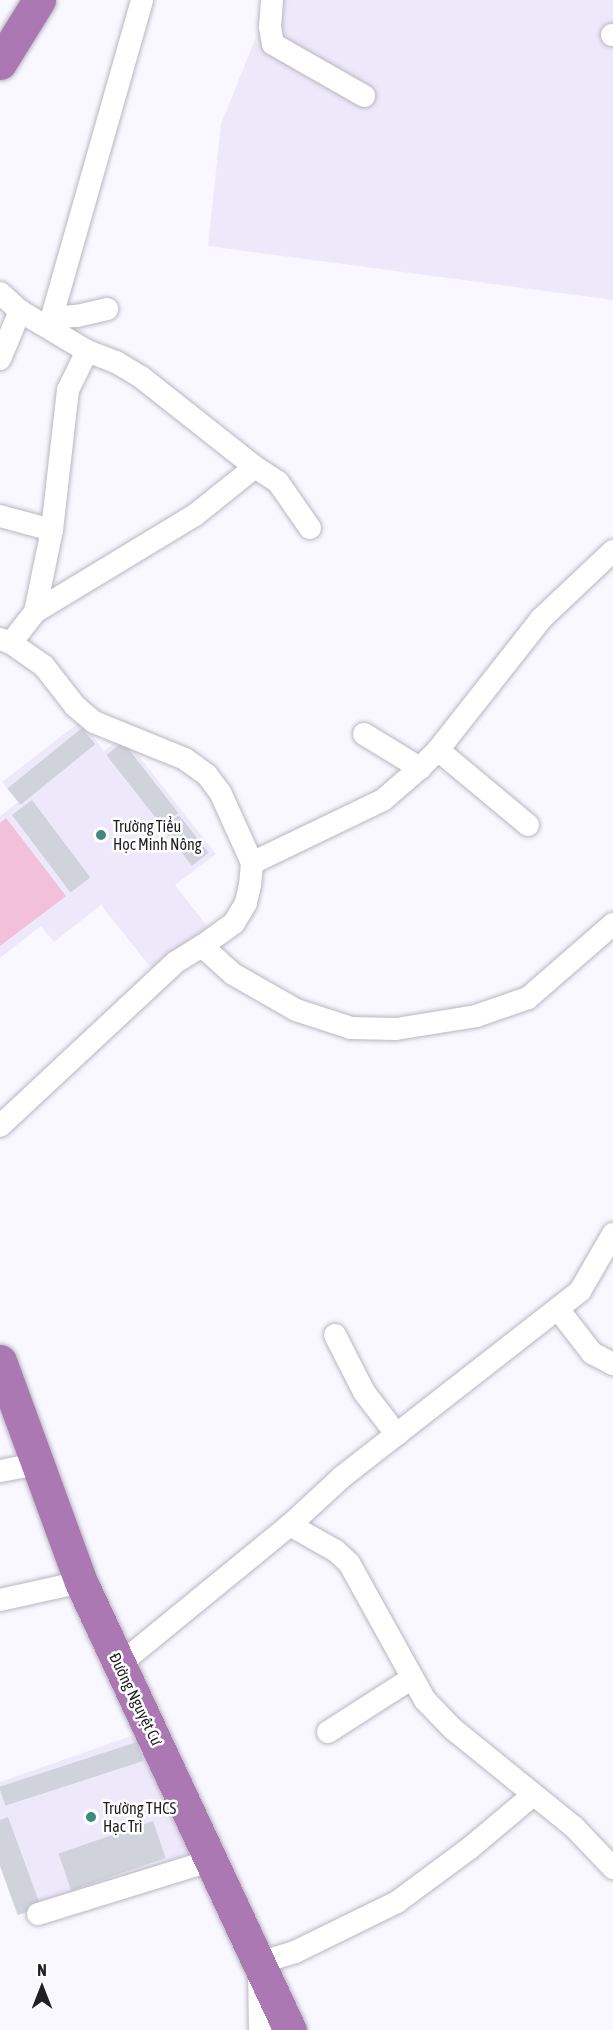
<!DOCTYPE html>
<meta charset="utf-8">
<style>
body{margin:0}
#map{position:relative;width:613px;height:2030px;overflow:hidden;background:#f9f7ff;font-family:"Asap Condensed",sans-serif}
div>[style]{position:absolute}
.built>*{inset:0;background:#eee9fa}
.green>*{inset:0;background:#f2c0db}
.building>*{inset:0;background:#d1d3dc;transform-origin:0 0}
.roads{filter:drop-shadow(0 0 2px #b9b6c0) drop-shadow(0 0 2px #b9b6c0)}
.minor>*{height:22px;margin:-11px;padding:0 11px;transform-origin:11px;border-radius:11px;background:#fff}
.highway>*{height:33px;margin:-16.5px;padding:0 16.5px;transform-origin:16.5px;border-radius:16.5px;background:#ab78b3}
.dots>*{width:16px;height:16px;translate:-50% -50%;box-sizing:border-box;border:3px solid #fff;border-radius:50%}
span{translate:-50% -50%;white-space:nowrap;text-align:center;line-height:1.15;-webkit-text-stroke:5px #fff;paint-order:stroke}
.poi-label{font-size:16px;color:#201f22}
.left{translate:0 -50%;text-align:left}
.street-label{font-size:16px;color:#201f22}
.north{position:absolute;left:12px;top:1958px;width:60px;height:60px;-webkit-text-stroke:4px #fff;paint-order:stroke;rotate:0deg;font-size:16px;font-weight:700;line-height:24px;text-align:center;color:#201f22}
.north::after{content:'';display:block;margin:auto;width:21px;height:27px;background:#201f22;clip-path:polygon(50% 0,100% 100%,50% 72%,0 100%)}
</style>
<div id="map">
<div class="built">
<div style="clip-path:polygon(271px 0,613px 0,613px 300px,208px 246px,221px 124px)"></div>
<div style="clip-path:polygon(81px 721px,104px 751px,123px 736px,216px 854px,175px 885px,211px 931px,156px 974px,101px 905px,54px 942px,41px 926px,0 958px,0 816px,18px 802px,2px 782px)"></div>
<div style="clip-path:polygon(151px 1729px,195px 1852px,17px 1915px,0 1866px,0 1782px)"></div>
</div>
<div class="green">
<div style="clip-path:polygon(6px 818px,66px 896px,0 946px,0 823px)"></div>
</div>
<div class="building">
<div style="left:82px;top:728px;width:21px;height:96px;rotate:51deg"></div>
<div style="left:123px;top:742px;width:90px;height:21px;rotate:52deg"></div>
<div style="left:32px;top:800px;width:97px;height:25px;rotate:53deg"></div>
<div style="left:179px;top:815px;width:48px;height:21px;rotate:52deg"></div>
<div style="left:137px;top:1742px;width:20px;height:145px;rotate:72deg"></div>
<div style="clip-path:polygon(8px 1817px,41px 1907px,18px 1915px,0 1866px,0 1820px)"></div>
<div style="left:153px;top:1821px;width:39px;height:100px;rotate:71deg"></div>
</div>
<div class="roads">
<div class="minor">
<div style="left:272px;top:0;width:27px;rotate:94deg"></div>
<div style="left:270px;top:27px;width:17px;rotate:80deg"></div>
<div style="left:273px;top:44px;width:105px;rotate:29.7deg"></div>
<div style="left:612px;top:35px;width:1px"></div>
<div style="left:0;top:293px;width:27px;rotate:42deg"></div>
<div style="left:20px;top:311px;width:78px;rotate:30.8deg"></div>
<div style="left:87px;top:351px;width:31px;rotate:21deg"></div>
<div style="left:116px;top:362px;width:29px;rotate:31deg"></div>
<div style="left:141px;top:377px;width:145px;rotate:38.3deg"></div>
<div style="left:255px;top:467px;width:77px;rotate:141.3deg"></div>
<div style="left:195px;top:515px;width:187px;rotate:148.8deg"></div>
<div style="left:35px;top:612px;width:39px;rotate:128deg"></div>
<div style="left:52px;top:318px;width:25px;rotate:-5deg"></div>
<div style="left:77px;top:316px;width:31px;rotate:-13deg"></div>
<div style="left:49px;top:327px;width:340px;rotate:-74.1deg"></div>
<div style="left:0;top:359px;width:52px;rotate:-67.4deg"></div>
<div style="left:255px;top:467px;width:27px;rotate:33deg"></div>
<div style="left:278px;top:482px;width:56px;rotate:55.2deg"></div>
<div style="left:0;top:516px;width:54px;rotate:15.1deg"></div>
<div style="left:35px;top:612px;width:84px;rotate:-78.3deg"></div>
<div style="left:52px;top:530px;width:141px;rotate:-83.5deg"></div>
<div style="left:68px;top:390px;width:43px;rotate:-64deg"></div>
<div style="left:0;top:639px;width:12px;rotate:20deg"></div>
<div style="left:11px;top:643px;width:40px;rotate:34.9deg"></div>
<div style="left:44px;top:666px;width:51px;rotate:52.2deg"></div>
<div style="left:75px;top:706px;width:25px;rotate:40deg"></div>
<div style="left:94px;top:722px;width:98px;rotate:22.1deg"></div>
<div style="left:185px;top:759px;width:27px;rotate:36deg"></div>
<div style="left:207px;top:775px;width:21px;rotate:53deg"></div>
<div style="left:220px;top:792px;width:78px;rotate:65.7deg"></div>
<div style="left:252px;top:863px;width:22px;rotate:95deg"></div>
<div style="left:250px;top:885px;width:18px;rotate:103deg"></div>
<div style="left:246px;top:903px;width:23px;rotate:121deg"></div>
<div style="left:234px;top:923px;width:39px;rotate:144deg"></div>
<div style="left:364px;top:734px;width:66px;rotate:31.3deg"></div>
<div style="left:438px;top:750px;width:117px;rotate:39.8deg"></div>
<div style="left:252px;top:863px;width:145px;rotate:-25.7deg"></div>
<div style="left:383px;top:800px;width:49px;rotate:-40.9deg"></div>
<div style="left:420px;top:768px;width:25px;rotate:-45deg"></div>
<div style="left:438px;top:750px;width:167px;rotate:-51.8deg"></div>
<div style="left:541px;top:619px;width:99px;rotate:-43.4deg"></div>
<div style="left:0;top:1126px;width:241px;rotate:-43deg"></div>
<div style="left:176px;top:962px;width:31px;rotate:-32deg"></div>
<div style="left:202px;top:946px;width:42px;rotate:42.1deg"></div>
<div style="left:233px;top:974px;width:73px;rotate:29.7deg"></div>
<div style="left:296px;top:1010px;width:58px;rotate:18.1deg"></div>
<div style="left:351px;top:1028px;width:45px;rotate:1.3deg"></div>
<div style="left:396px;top:1029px;width:81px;rotate:-9.2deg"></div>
<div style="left:476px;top:1016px;width:55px;rotate:-19.1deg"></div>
<div style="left:528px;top:998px;width:113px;rotate:-41deg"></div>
<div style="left:558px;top:1309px;width:56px;rotate:52.3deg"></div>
<div style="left:592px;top:1353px;width:24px;rotate:28deg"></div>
<div style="left:335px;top:1335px;width:64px;rotate:63deg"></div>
<div style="left:364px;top:1392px;width:54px;rotate:52.5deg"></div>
<div style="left:0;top:1471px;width:37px;rotate:-11deg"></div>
<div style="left:290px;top:1525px;width:53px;rotate:29.5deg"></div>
<div style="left:336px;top:1551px;width:18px;rotate:43deg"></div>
<div style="left:349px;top:1563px;width:157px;rotate:61deg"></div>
<div style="left:425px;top:1700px;width:40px;rotate:46deg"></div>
<div style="left:453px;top:1729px;width:156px;rotate:39deg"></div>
<div style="left:574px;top:1827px;width:57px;rotate:46.4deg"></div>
<div style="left:0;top:1600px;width:83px;rotate:-12.5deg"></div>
<div style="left:120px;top:1664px;width:220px;rotate:-39.3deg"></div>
<div style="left:290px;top:1525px;width:71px;rotate:-42.7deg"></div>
<div style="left:342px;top:1477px;width:302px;rotate:-38deg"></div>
<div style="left:580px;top:1291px;width:66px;rotate:-59.9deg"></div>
<div style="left:328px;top:1732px;width:100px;rotate:-32.7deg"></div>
<div style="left:38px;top:1914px;width:182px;rotate:-17.2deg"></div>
<div style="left:260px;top:2030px;width:67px;rotate:-90.9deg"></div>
<div style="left:259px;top:1963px;width:38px;rotate:-17deg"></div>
<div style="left:295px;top:1952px;width:114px;rotate:-26.1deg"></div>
<div style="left:397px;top:1902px;width:91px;rotate:-36.5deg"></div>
<div style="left:470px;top:1848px;width:81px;rotate:-40deg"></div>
</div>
<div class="highway">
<div style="left:0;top:63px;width:74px;rotate:-58.2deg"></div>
<div style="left:0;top:1361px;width:235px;rotate:69.9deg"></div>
<div style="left:81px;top:1582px;width:494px;rotate:65deg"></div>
</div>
</div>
<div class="dots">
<div style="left:101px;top:835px;background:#418881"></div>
<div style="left:91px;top:1817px;background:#418881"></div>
</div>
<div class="poi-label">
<span class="left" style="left:113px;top:835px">Trường Tiểu<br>Học Minh Nông</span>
<span class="left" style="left:103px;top:1817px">Trường THCS<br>Hạc Trì</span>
</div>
<div class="street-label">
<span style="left:136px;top:1699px;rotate:64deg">Đường Nguyệt Cư</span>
</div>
<div class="north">N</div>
</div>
